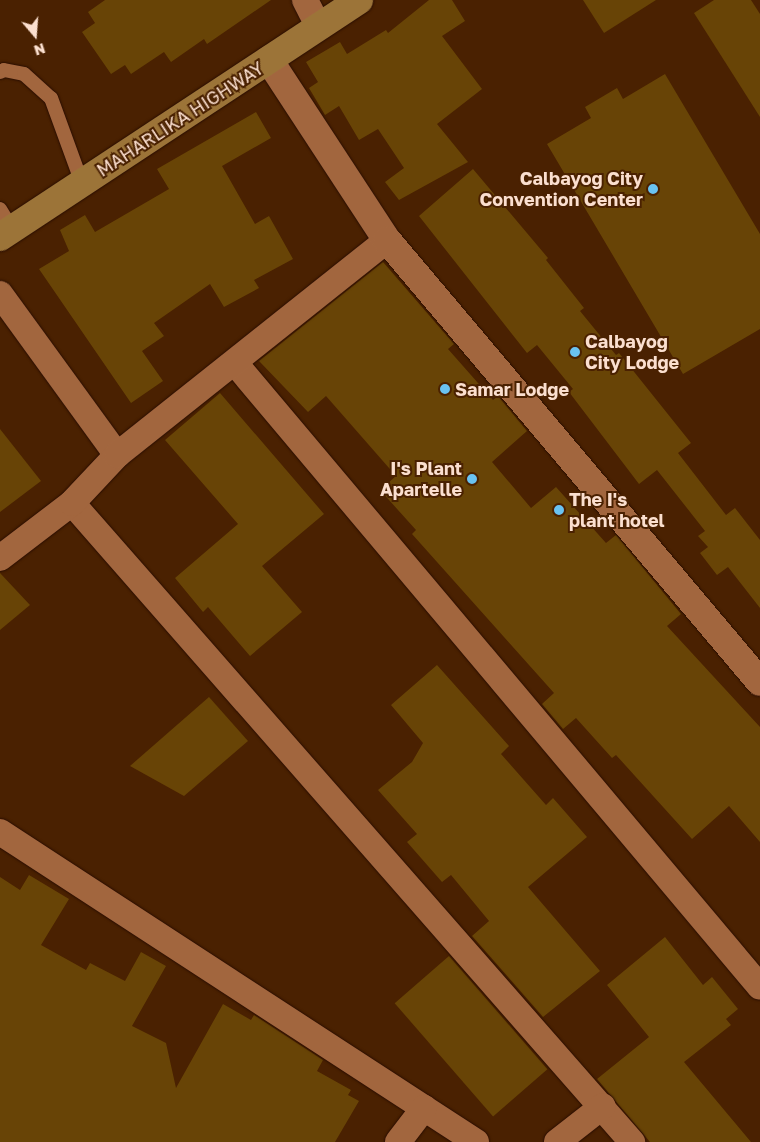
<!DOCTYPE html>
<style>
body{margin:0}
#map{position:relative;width:760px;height:1142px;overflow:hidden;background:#4a2101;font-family:"Golos Text",sans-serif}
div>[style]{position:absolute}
.building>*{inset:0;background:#684406;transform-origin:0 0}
.roads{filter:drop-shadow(0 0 1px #290d00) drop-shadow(0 0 1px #290d00)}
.service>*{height:14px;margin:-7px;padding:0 7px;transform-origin:7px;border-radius:7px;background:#a2663e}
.minor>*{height:26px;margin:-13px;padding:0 13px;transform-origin:13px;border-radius:13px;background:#a2663e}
.tertiary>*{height:28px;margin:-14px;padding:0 14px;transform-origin:14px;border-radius:14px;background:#a2663e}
.secondary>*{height:28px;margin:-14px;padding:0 14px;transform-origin:14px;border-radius:14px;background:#9c7438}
.dots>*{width:14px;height:14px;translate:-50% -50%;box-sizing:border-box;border:2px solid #4a2101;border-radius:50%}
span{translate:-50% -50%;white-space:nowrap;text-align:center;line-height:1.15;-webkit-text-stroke:4px #4a2101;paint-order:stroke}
.street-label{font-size:18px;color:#fbdfcf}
.poi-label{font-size:18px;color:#fbdfcf;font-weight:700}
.right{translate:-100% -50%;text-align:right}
.left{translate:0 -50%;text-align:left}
.north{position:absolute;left:10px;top:10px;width:50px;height:50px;-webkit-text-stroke:4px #4a2101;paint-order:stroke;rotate:162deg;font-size:14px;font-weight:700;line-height:20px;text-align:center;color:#fbdfcf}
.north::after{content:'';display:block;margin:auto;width:18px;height:22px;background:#fbdfcf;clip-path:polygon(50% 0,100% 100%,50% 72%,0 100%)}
</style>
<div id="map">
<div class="building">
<div style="clip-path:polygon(105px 0,271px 0,207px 44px,204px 39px,171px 62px,164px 52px,131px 74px,125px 65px,111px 74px,82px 32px,95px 23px,88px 12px)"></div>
<div style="clip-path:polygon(429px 0,452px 0,465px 21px,442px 36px,482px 89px,437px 124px,468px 162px,399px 200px,385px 182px,404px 168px,378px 129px,359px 140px,339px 106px,325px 115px,309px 88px,318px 82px,306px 62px,340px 42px,347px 54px,386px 30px,388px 33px)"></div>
<div style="clip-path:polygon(583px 0,656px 0,604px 33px)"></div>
<div style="clip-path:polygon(714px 0,751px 0,760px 14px,760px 117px,694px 13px)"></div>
<div style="clip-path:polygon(665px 74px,760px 234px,760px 329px,683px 374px,547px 144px,591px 118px,585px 107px,617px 88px,623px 99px)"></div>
<div style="clip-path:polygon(256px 112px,271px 138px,222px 166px,255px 224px,269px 216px,293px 259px,254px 280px,259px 288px,224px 307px,210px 284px,154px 323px,164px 336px,142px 351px,163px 381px,131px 403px,39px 269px,69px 251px,60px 230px,85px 215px,95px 232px,169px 189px,157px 169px)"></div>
<div style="clip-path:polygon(473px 169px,548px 258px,546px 260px,584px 308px,580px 311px,616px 355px,619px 353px,691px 443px,678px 453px,726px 515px,735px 508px,760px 540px,760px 608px,728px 567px,717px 575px,700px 553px,708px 547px,698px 536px,705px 531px,657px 470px,639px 484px,569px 392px,573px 389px,537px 345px,527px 353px,419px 216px)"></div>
<div style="clip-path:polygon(383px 262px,454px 344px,448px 349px,493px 400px,498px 396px,527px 431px,492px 462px,531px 508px,556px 487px,606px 543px,616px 535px,681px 614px,667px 626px,760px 727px,760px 842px,729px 806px,692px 839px,616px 755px,612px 758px,576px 718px,563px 729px,542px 704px,554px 693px,412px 534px,416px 530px,380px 490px,396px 476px,326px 396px,308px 412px,259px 361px)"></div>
<div style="clip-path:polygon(220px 393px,324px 514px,262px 566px,302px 612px,250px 656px,208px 607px,203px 612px,175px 578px,238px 524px,165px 440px)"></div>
<div style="clip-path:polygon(0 429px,41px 481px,0 512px)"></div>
<div style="clip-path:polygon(0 573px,30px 605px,0 630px)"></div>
<div style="clip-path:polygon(437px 665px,509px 746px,501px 754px,546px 805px,553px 798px,587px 837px,528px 887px,600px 971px,543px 1017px,472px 936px,489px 921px,451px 875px,442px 882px,407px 842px,417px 834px,378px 790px,412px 762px,423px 743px,391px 705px)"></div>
<div style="clip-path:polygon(209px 697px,248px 741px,184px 796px,130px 766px)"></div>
<div style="clip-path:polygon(29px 875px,69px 899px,41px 945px,86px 970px,90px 963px,125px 981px,141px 952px,166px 966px,132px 1026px,166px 1043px,176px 1088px,223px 1004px,251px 1020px,254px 1015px,323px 1060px,317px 1071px,351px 1090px,348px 1095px,359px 1101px,335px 1142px,0 1142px,0 877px,20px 890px)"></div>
<div style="clip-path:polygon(665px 937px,703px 985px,712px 977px,738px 1009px,726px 1019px,731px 1025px,684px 1062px,751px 1142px,650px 1142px,597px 1079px,649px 1037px,607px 985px)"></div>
<div style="left:449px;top:956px;width:150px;height:72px;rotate:49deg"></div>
</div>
<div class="roads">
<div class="service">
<div style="left:0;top:72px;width:4px;rotate:-27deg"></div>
<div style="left:4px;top:70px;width:20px;rotate:11deg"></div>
<div style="left:24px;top:74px;width:36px;rotate:42deg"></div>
<div style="left:51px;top:98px;width:90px;rotate:70deg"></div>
<div style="left:0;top:209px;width:23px;rotate:59deg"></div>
</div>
<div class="minor">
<div style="left:305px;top:0;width:30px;rotate:63deg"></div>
<div style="left:0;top:294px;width:199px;rotate:54deg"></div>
<div style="left:235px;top:363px;width:815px;rotate:49.92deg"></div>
<div style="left:72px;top:503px;width:850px;rotate:48.77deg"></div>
<div style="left:0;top:558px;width:91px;rotate:-37.4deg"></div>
<div style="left:72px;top:503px;width:66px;rotate:-46.8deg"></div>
<div style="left:117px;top:455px;width:345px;rotate:-38.5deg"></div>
<div style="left:0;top:832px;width:568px;rotate:33.07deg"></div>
<div style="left:398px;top:1142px;width:43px;rotate:-52.6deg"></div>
<div style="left:557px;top:1142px;width:58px;rotate:-38deg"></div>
</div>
<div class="tertiary">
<div style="left:269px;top:60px;width:215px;rotate:56.8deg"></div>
<div style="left:387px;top:240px;width:578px;rotate:49.84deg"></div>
</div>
<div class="secondary">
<div style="left:0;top:237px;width:430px;rotate:-33.4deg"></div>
</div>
</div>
<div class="dots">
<div style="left:653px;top:189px;background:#6ac3f1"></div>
<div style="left:575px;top:352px;background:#6ac3f1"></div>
<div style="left:445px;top:389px;background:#6ac3f1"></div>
<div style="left:472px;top:479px;background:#6ac3f1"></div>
<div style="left:559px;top:510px;background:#6ac3f1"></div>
</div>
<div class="street-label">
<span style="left:180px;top:119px;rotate:-33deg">MAHARLIKA HIGHWAY</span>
</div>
<div class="poi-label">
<span class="right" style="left:643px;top:189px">Calbayog City<br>Convention Center</span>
<span class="left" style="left:585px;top:352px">Calbayog<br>City Lodge</span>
<span class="left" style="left:455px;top:389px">Samar Lodge</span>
<span class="right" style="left:462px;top:479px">I's Plant<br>Apartelle</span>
<span class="left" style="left:569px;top:510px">The I's<br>plant hotel</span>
</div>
<div class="north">N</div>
</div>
